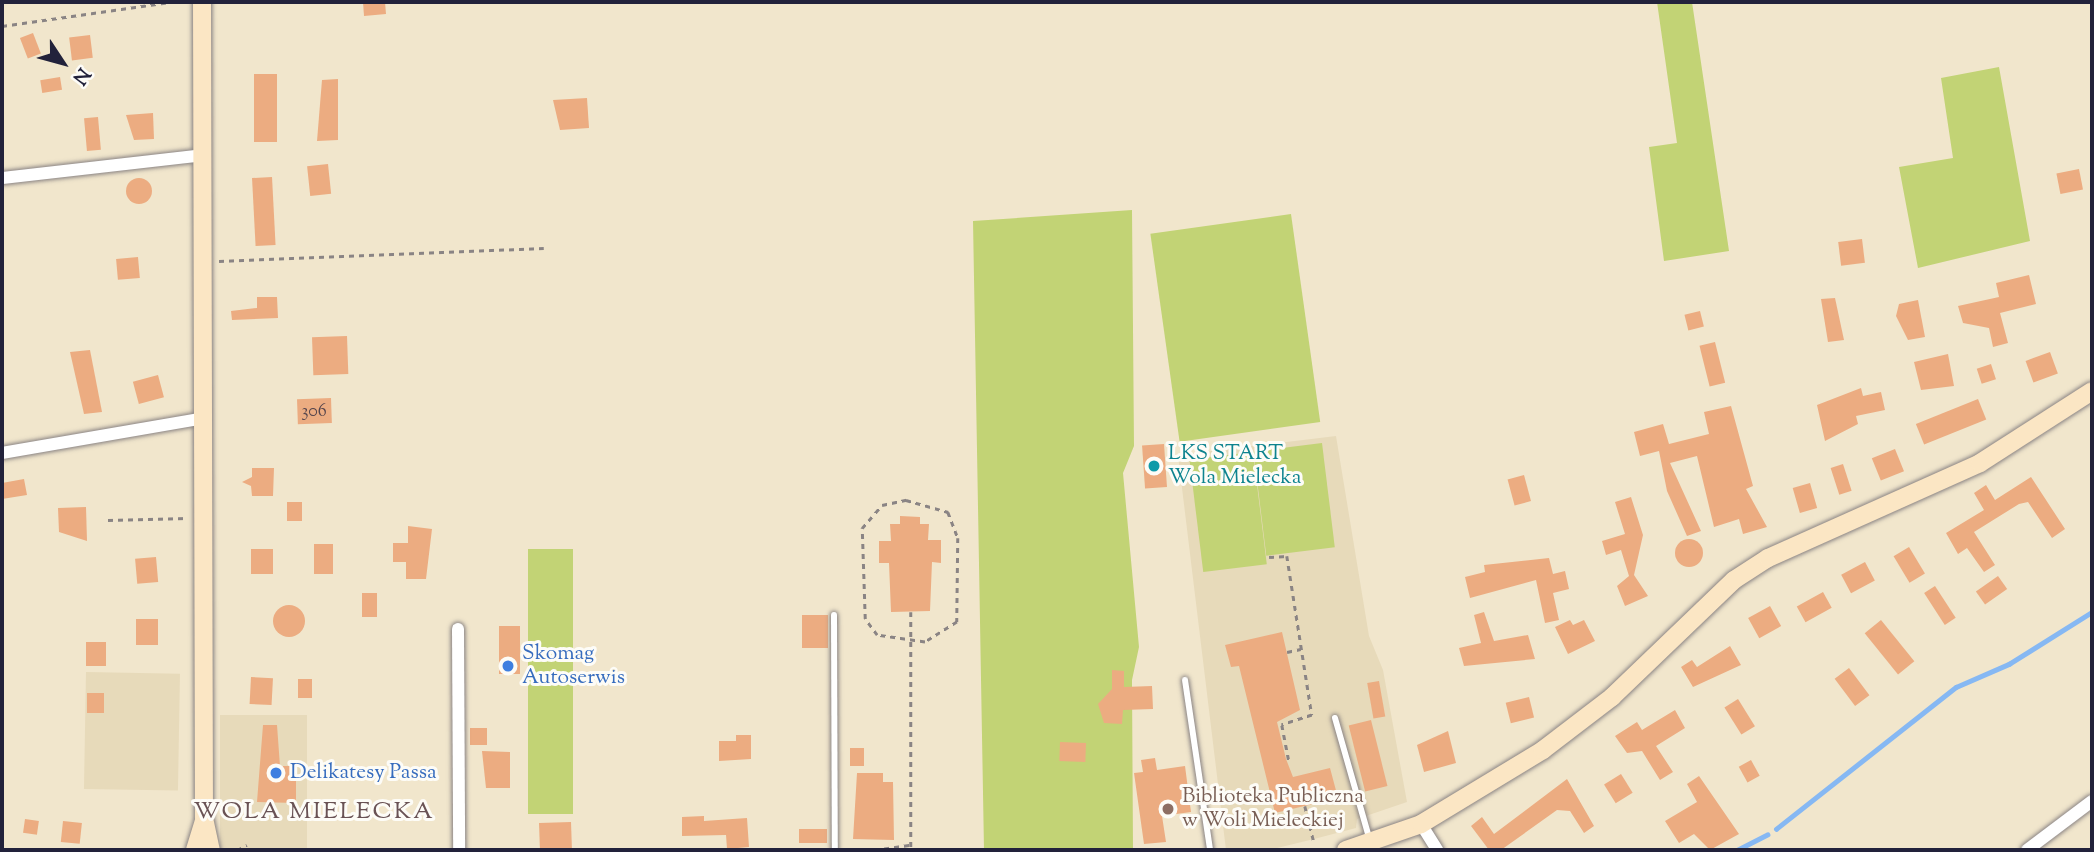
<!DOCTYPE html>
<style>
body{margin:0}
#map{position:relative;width:2094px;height:852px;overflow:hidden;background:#f1e6cc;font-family:"Sorts Mill Goudy",serif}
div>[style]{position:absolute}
.built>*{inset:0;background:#e7daba;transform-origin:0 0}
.green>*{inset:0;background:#c2d375;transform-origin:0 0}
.stream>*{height:4.5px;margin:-2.25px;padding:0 2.25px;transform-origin:2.25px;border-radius:2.25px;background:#86b8f3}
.building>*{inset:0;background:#ecac81;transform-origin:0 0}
.round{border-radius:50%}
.path>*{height:2.5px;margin-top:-1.25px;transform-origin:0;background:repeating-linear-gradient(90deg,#8a8484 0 5px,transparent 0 10px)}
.roads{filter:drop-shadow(0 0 2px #8a8484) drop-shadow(0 0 2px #8a8484)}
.lane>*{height:6px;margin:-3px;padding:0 3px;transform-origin:3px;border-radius:3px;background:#fff}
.street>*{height:12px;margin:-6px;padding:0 6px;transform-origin:6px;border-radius:6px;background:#fff}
.secondary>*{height:18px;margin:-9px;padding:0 9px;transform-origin:9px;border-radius:9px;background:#fbe6c4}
.dots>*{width:19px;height:19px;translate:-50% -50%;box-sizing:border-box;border:4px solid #fdfcf7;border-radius:50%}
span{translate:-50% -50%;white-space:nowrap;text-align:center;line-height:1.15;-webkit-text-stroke:6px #fdfcf7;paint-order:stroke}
.number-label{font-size:18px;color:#54444c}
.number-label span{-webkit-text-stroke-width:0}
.culture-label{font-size:21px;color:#0d838f}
.left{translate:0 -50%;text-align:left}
.shop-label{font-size:21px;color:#366cbe}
.education-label{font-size:21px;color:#785e54}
.quarter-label{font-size:24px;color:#695254;letter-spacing:2px}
.frame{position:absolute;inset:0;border:4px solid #22223b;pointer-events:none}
.north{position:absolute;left:28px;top:28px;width:70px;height:70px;-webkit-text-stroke:5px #fdfcf7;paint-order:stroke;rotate:126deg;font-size:19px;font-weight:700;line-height:28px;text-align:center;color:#22223b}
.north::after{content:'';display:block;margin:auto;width:24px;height:32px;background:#22223b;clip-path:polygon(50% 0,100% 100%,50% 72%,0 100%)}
</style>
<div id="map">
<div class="built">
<div style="clip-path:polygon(1336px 436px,1369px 636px,1383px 670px,1407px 802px,1357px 819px,1356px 828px,1314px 839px,1269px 850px,1226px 850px,1178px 455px)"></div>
<div style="left:86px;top:672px;width:94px;height:117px;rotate:1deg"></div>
<div style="left:220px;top:715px;width:87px;height:135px"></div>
</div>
<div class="green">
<div style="clip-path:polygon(1657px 2px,1692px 2px,1729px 251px,1664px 261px,1649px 147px,1677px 143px)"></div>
<div style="clip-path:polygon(1999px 67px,2030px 241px,1918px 268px,1899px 167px,1953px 158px,1941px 78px)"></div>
<div style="clip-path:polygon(1132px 210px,1134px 446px,1123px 473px,1139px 647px,1132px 680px,1133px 850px,984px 850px,973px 221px)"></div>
<div style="left:1291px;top:214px;width:210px;height:142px;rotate:82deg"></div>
<div style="left:1322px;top:443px;width:105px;height:69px;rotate:83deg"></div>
<div style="left:1253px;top:452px;width:113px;height:64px;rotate:83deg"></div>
<div style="left:573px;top:549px;width:265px;height:45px;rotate:90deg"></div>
</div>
<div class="stream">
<div style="left:1776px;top:829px;width:229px;rotate:-38.3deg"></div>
<div style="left:1956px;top:687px;width:58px;rotate:-23.5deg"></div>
<div style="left:2009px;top:664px;width:98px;rotate:-32.1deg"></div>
<div style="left:1737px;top:850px;width:34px;rotate:-27deg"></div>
</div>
<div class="building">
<div style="clip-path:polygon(363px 2px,385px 2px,386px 14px,364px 16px)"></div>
<div style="left:33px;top:33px;width:22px;height:14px;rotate:69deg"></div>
<div style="left:90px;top:35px;width:23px;height:21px;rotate:83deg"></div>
<div style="left:254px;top:74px;width:23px;height:68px"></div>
<div style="left:60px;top:77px;width:13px;height:20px;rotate:81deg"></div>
<div style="clip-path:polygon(338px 79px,338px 140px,317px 141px,322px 80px)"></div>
<div style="clip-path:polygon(587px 98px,589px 128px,560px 130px,553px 100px)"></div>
<div style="clip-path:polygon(153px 113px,154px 139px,134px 140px,126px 115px)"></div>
<div style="left:98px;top:117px;width:33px;height:14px;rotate:85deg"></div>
<div style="left:328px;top:164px;width:30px;height:21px;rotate:84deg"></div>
<div style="left:2079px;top:169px;width:21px;height:23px;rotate:79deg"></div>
<div style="left:272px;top:177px;width:68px;height:20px;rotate:87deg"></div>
<div class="round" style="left:126px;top:178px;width:26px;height:26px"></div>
<div style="left:1862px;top:239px;width:24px;height:24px;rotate:83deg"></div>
<div style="left:138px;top:257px;width:21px;height:22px;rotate:85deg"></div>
<div style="clip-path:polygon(2029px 275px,2036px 304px,2000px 313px,2008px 343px,1993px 347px,1989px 328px,1963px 323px,1958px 306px,1999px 297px,1996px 283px)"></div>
<div style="clip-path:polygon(257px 297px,277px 297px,278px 318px,232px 320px,231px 311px,257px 308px)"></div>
<div style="clip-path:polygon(1835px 298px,1844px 340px,1828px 342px,1821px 299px)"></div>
<div style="clip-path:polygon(1918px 300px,1925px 337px,1908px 340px,1896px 316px,1899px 304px)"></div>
<div style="left:1700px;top:311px;width:16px;height:16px;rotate:76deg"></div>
<div style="left:347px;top:336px;width:38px;height:35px;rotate:88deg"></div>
<div style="left:1715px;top:342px;width:42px;height:16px;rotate:76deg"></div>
<div style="clip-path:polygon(90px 350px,102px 412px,84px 414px,70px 352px)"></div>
<div style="left:2050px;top:352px;width:23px;height:26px;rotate:70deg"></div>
<div style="clip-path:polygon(1948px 354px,1954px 386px,1921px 390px,1914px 362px)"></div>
<div style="left:1991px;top:364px;width:16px;height:15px;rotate:72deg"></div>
<div style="left:158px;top:375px;width:23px;height:26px;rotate:75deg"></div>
<div style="clip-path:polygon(1861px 388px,1863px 396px,1881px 392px,1885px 410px,1856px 416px,1858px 424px,1825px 441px,1817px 405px)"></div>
<div style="left:331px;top:398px;width:25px;height:34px;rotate:88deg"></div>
<div style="left:1978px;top:399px;width:22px;height:67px;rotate:68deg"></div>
<div style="clip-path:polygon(1731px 406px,1753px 486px,1746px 489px,1767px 527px,1743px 534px,1739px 519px,1714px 527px,1697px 456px,1670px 463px,1701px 531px,1687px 536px,1667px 491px,1659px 451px,1640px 456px,1634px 432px,1663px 424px,1669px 444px,1709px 434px,1704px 412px)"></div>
<div style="left:1164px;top:444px;width:43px;height:22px;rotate:86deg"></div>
<div style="left:1895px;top:449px;width:24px;height:25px;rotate:68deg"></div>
<div style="left:1843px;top:464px;width:28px;height:13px;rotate:72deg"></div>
<div style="clip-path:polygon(252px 468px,274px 468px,273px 496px,252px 496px,251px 486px,242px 482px,252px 477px)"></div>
<div style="left:1524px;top:475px;width:27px;height:17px;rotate:75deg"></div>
<div style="clip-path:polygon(2031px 477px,2065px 529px,2052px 538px,2028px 502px,2019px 504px,1974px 532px,1995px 565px,1984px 572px,1967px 548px,1958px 554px,1946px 533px,1984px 510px,1974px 493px,1986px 485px,1995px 500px)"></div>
<div style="clip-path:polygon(24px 479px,27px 495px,2px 499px,2px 483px)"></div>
<div style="left:1810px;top:483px;width:26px;height:18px;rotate:74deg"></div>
<div style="clip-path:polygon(1631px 497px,1643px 535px,1634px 575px,1648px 596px,1625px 606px,1617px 586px,1629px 576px,1621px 550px,1606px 555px,1602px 541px,1625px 534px,1615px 502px)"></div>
<div style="left:287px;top:502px;width:15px;height:19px"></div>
<div style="clip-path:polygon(86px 507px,87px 541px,59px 532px,58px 508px)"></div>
<div style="clip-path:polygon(900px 516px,920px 517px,920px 524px,929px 524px,928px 540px,941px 540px,941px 563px,932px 562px,930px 611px,891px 612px,889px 563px,879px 563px,879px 541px,891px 541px,890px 524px,900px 524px)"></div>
<div style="clip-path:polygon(408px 526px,432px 529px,426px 579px,406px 579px,406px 562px,393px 562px,393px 543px,408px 543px)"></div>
<div class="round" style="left:1675px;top:539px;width:28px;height:28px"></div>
<div style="left:314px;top:544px;width:19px;height:30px"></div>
<div style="left:1909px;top:547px;width:31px;height:18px;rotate:59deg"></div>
<div style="left:251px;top:549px;width:22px;height:25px"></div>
<div style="left:156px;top:557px;width:25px;height:21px;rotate:85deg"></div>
<div style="clip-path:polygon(1549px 558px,1553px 574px,1565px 571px,1569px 589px,1553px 593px,1559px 620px,1545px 623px,1536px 580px,1470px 598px,1465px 577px,1485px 572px,1484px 565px)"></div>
<div style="left:1865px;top:562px;width:21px;height:27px;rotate:62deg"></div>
<div style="left:1998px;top:576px;width:16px;height:27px;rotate:55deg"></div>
<div style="left:1935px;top:586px;width:38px;height:13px;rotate:57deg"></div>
<div style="left:1823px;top:592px;width:18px;height:30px;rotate:61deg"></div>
<div style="left:362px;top:593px;width:15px;height:24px"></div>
<div class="round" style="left:273px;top:605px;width:32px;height:32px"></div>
<div style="left:1770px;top:606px;width:23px;height:25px;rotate:61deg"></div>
<div style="clip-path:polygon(1484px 612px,1494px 641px,1528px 635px,1535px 659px,1464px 666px,1459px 648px,1481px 643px,1474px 615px)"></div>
<div style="left:802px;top:615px;width:26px;height:33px"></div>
<div style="left:158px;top:619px;width:26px;height:22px;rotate:90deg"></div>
<div style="clip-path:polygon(1570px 620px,1573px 625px,1584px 620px,1595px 641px,1568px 654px,1555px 627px)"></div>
<div style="left:1881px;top:620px;width:53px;height:21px;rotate:51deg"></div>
<div style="left:499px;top:626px;width:21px;height:48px"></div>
<div style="clip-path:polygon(1282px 632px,1300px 710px,1277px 722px,1286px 759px,1293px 777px,1330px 768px,1338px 798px,1275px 813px,1239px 666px,1231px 667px,1225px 645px)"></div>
<div style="left:86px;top:642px;width:20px;height:24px"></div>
<div style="clip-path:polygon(1730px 646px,1741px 665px,1693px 687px,1681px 667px,1692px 660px,1697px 667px)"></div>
<div style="left:1849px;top:668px;width:34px;height:18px;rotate:53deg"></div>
<div style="clip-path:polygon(1112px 670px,1124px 671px,1124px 687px,1152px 686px,1153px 709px,1123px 710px,1122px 724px,1104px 723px,1098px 704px,1112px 689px)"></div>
<div style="left:251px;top:677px;width:22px;height:27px;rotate:3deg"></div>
<div style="left:298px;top:679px;width:14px;height:19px"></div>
<div style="left:1379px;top:681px;width:36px;height:12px;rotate:80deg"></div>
<div style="left:87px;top:693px;width:17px;height:20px"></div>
<div style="left:1529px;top:697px;width:21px;height:24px;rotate:76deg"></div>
<div style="left:1738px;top:699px;width:32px;height:16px;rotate:58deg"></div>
<div style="clip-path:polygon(1675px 710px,1685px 728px,1656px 746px,1673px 772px,1660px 780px,1642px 751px,1627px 753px,1615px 736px,1637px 722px,1642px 730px)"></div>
<div style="left:1371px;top:720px;width:68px;height:23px;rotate:76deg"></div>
<div style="clip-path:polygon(263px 725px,277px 725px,280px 766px,296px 766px,296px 803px,257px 802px)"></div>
<div style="left:470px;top:728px;width:17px;height:17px"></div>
<div style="clip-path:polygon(1448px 731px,1456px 763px,1424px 772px,1417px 745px)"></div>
<div style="clip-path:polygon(736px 735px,751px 735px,751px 759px,719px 761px,719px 741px,736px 741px)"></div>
<div style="left:1060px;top:742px;width:26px;height:19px;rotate:2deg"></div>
<div style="left:850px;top:748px;width:14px;height:18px"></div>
<div style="clip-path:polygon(482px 751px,510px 752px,510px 788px,486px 788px)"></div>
<div style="clip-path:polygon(1155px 758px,1157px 770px,1185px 766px,1191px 812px,1162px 816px,1166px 842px,1144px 844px,1134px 773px,1143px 772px,1141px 760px)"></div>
<div style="left:1751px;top:760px;width:18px;height:14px;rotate:61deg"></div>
<div style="clip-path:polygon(857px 773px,883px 773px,883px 782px,893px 782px,894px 840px,853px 839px)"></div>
<div style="left:1621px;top:774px;width:22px;height:20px;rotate:58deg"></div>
<div style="clip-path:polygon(1699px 776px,1739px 834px,1710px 850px,1694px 834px,1679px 843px,1665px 821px,1697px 802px,1687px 784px)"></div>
<div style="clip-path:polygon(1567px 779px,1594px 826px,1584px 833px,1570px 811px,1557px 810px,1501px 850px,1489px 850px,1471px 826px,1482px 817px,1494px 834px)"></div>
<div style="clip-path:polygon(704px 816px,704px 821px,747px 818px,749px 847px,727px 849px,726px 835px,682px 836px,682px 817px)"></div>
<div style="left:25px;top:819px;width:14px;height:14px;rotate:8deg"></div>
<div style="left:63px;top:821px;width:19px;height:21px;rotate:6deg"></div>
<div style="left:571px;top:822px;width:28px;height:32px;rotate:88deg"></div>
<div style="left:799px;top:829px;width:28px;height:14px"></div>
</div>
<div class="path">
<div style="left:2px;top:26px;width:170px;rotate:-8.1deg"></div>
<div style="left:219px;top:261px;width:325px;rotate:-2.3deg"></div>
<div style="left:906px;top:500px;width:44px;rotate:15.9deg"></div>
<div style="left:948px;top:512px;width:28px;rotate:69deg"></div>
<div style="left:958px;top:538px;width:84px;rotate:90.7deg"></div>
<div style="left:957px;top:622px;width:38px;rotate:148deg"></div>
<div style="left:925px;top:642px;width:49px;rotate:-171.7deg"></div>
<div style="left:877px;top:635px;width:20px;rotate:-127deg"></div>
<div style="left:865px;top:619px;width:91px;rotate:-91.9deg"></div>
<div style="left:862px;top:528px;width:30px;rotate:-49deg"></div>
<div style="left:882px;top:505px;width:25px;rotate:-12deg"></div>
<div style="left:108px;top:520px;width:80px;rotate:-1.4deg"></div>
<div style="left:1269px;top:557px;width:18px;rotate:-3deg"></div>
<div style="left:1287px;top:556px;width:161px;rotate:81.1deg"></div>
<div style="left:1312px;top:715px;width:32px;rotate:162deg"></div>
<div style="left:1282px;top:725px;width:37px;rotate:79deg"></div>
<div style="left:911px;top:612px;width:238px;rotate:90deg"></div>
<div style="left:1287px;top:652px;width:14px;rotate:-12deg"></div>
<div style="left:1305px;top:806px;width:37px;rotate:76deg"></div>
<div style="left:237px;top:850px;width:11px;rotate:-27deg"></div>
<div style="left:874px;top:850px;width:37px;rotate:-8deg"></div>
</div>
<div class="roads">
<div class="lane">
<div style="left:834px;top:615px;width:235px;rotate:89.8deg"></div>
<div style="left:1185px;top:680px;width:172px;rotate:81.6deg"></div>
<div style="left:1335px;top:718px;width:128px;rotate:74.1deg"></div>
</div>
<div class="street">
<div style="left:2px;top:178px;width:202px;rotate:-6.5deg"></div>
<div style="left:2px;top:453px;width:205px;rotate:-9.8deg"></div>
<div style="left:458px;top:629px;width:221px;rotate:89.7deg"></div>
<div style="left:1421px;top:824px;width:31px;rotate:58deg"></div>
<div style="left:2027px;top:850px;width:81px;rotate:-37deg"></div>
</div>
<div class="secondary">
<div style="left:202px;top:2px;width:816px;rotate:89.86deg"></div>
<div style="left:204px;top:818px;width:33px;rotate:78deg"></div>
<div style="left:195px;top:850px;width:30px;rotate:-73deg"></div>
<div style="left:1346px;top:850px;width:79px;rotate:-19.1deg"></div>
<div style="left:1421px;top:824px;width:143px;rotate:-31.2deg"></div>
<div style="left:1543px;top:750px;width:87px;rotate:-37.5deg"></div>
<div style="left:1612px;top:697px;width:169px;rotate:-43.8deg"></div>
<div style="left:1734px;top:580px;width:40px;rotate:-32.9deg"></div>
<div style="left:1768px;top:558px;width:232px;rotate:-24.1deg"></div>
<div style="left:1980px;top:463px;width:133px;rotate:-32.7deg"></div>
</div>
</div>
<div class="dots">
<div style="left:1154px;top:466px;background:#0f9aa8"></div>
<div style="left:508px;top:666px;background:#3f7fe0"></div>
<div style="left:276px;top:773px;background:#3f7fe0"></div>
<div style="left:1168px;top:809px;background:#8d6e63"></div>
</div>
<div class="number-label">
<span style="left:314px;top:412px">306</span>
</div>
<div class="culture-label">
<span class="left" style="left:1168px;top:466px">LKS START<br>Wola Mielecka</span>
</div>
<div class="shop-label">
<span class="left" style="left:522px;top:666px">Skomag<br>Autoserwis</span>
<span class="left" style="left:290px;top:773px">Delikatesy Passa</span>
</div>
<div class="education-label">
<span class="left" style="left:1182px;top:809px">Biblioteka Publiczna<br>w Woli Mieleckiej</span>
</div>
<div class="quarter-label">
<span style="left:314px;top:813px">WOLA MIELECKA</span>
</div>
<div class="frame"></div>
<div class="north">N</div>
</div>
